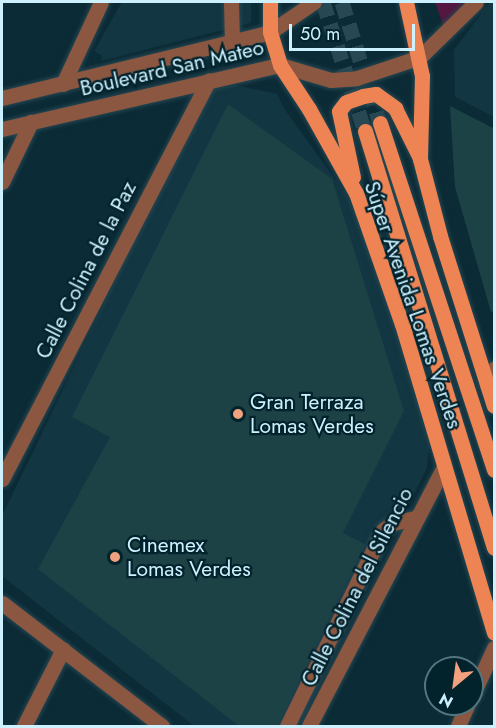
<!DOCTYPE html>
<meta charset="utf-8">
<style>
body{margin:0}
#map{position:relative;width:496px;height:728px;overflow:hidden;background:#0b2b36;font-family:Jost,sans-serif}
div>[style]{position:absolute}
.built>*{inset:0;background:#123642}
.green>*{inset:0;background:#54173f}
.building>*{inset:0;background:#1c4246}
.major-tunnel>*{height:15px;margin-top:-7.5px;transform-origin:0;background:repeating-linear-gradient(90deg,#284954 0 15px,transparent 0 23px)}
.roads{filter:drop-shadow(0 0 2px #264752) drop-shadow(0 0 2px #264752)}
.minor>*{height:15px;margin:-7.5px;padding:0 7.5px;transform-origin:7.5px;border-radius:7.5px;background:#8b5741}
.major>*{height:15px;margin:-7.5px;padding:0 7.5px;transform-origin:7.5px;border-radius:7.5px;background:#ee8354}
.dots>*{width:16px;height:16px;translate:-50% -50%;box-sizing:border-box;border:3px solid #02222c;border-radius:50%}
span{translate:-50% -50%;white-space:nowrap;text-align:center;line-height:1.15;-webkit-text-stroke:4.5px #02222c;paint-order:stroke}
.street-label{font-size:21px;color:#cdf1ff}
.poi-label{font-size:21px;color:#cdf1ff}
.left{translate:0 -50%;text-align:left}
.frame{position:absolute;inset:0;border:3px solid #cdf1ff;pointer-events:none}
.north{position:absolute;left:424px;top:656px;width:60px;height:60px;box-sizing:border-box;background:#02222c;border:2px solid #537580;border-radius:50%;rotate:209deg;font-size:16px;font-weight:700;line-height:24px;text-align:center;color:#cdf1ff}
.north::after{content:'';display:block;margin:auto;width:21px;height:27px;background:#f2a17e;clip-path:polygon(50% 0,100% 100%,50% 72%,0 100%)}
.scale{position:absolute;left:289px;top:24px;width:126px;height:27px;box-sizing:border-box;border:3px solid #cdf1ff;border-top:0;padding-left:8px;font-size:18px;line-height:21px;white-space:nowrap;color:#cdf1ff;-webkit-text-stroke:4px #02222c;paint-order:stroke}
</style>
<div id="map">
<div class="built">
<div style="clip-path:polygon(122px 2px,251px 2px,251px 23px,101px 61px,102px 56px,94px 51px)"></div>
<div style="clip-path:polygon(490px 2px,494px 2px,494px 117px,455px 97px,454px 50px)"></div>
<div style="clip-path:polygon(235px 85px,277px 94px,285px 110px,346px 194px,370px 241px,430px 437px,427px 468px,299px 726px,194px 726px,2px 576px,2px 516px,207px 90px)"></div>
</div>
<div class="green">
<div style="clip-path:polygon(435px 2px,468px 2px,445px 31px)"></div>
</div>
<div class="building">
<div style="clip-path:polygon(228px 104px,332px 179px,404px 411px,343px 533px,365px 544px,277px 726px,239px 726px,38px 569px,110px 437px,72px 417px)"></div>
<div style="clip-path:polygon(450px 106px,495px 129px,495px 311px,491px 312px,455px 187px)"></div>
</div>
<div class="major-tunnel">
<div style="left:323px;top:2px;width:136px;rotate:72deg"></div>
<div style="left:342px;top:2px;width:127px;rotate:72.6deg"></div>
</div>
<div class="roads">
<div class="minor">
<div style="left:231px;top:2px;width:40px;rotate:88.6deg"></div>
<div style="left:63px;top:84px;width:90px;rotate:-65.1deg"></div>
<div style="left:2px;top:98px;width:276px;rotate:-13.8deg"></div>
<div style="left:270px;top:32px;width:53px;rotate:-34.3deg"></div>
<div style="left:2px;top:129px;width:285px;rotate:-13deg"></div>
<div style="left:280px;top:65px;width:53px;rotate:16.4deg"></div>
<div style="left:331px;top:80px;width:26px;rotate:-4deg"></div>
<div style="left:357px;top:78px;width:66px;rotate:-18.4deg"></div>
<div style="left:420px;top:57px;width:78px;rotate:-44.5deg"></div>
<div style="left:2px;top:182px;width:67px;rotate:-64.2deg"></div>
<div style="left:487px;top:384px;width:17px;rotate:-65deg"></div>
<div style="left:2px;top:479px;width:449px;rotate:-62.6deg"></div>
<div style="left:2px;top:603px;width:202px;rotate:37.6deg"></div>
<div style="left:472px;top:696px;width:53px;rotate:-65.4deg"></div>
<div style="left:24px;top:726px;width:86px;rotate:-63.1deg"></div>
<div style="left:287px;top:726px;width:218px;rotate:-63.9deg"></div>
<div style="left:383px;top:530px;width:12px;rotate:-35deg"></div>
<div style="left:393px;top:523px;width:23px;rotate:-13deg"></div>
<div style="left:309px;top:726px;width:292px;rotate:-62.5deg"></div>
<div style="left:458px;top:726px;width:24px;rotate:-66deg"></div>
</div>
<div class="major">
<div style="left:270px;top:2px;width:30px;rotate:90deg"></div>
<div style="left:270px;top:32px;width:34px;rotate:73deg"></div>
<div style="left:280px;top:65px;width:53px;rotate:56.6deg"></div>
<div style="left:309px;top:109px;width:96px;rotate:60.8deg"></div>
<div style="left:356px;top:193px;width:139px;rotate:70.7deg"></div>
<div style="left:402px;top:324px;width:322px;rotate:73.4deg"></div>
<div style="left:406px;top:2px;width:76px;rotate:77.8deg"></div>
<div style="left:422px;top:76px;width:83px;rotate:91.4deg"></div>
<div style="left:420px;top:159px;width:80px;rotate:75.4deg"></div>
<div style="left:440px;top:236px;width:178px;rotate:72.4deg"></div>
<div style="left:380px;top:123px;width:365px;rotate:71.8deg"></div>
<div style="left:365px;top:131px;width:436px;rotate:72.8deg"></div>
<div style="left:353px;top:177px;width:67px;rotate:-102deg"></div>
<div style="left:339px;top:111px;width:11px;rotate:-52deg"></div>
<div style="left:346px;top:102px;width:18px;rotate:-19deg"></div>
<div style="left:363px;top:96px;width:13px;rotate:-9deg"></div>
<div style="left:376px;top:94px;width:24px;rotate:36deg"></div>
<div style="left:395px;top:108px;width:54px;rotate:63.4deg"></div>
</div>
</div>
<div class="dots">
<div style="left:238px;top:414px;background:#f2a17e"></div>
<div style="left:115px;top:557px;background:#f2a17e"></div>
</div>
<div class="street-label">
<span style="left:172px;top:68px;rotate:-13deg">Boulevard San Mateo</span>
<span style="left:86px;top:270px;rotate:-63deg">Calle Colina de la Paz</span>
<span style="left:413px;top:305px;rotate:71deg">Súper Avenida Lomas Verdes</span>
<span style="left:357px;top:587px;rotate:-63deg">Calle Colina del Silencio</span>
</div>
<div class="poi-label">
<span class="left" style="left:250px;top:414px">Gran Terraza<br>Lomas Verdes</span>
<span class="left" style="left:127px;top:557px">Cinemex<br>Lomas Verdes</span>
</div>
<div class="frame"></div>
<div class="north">N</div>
<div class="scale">50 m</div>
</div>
